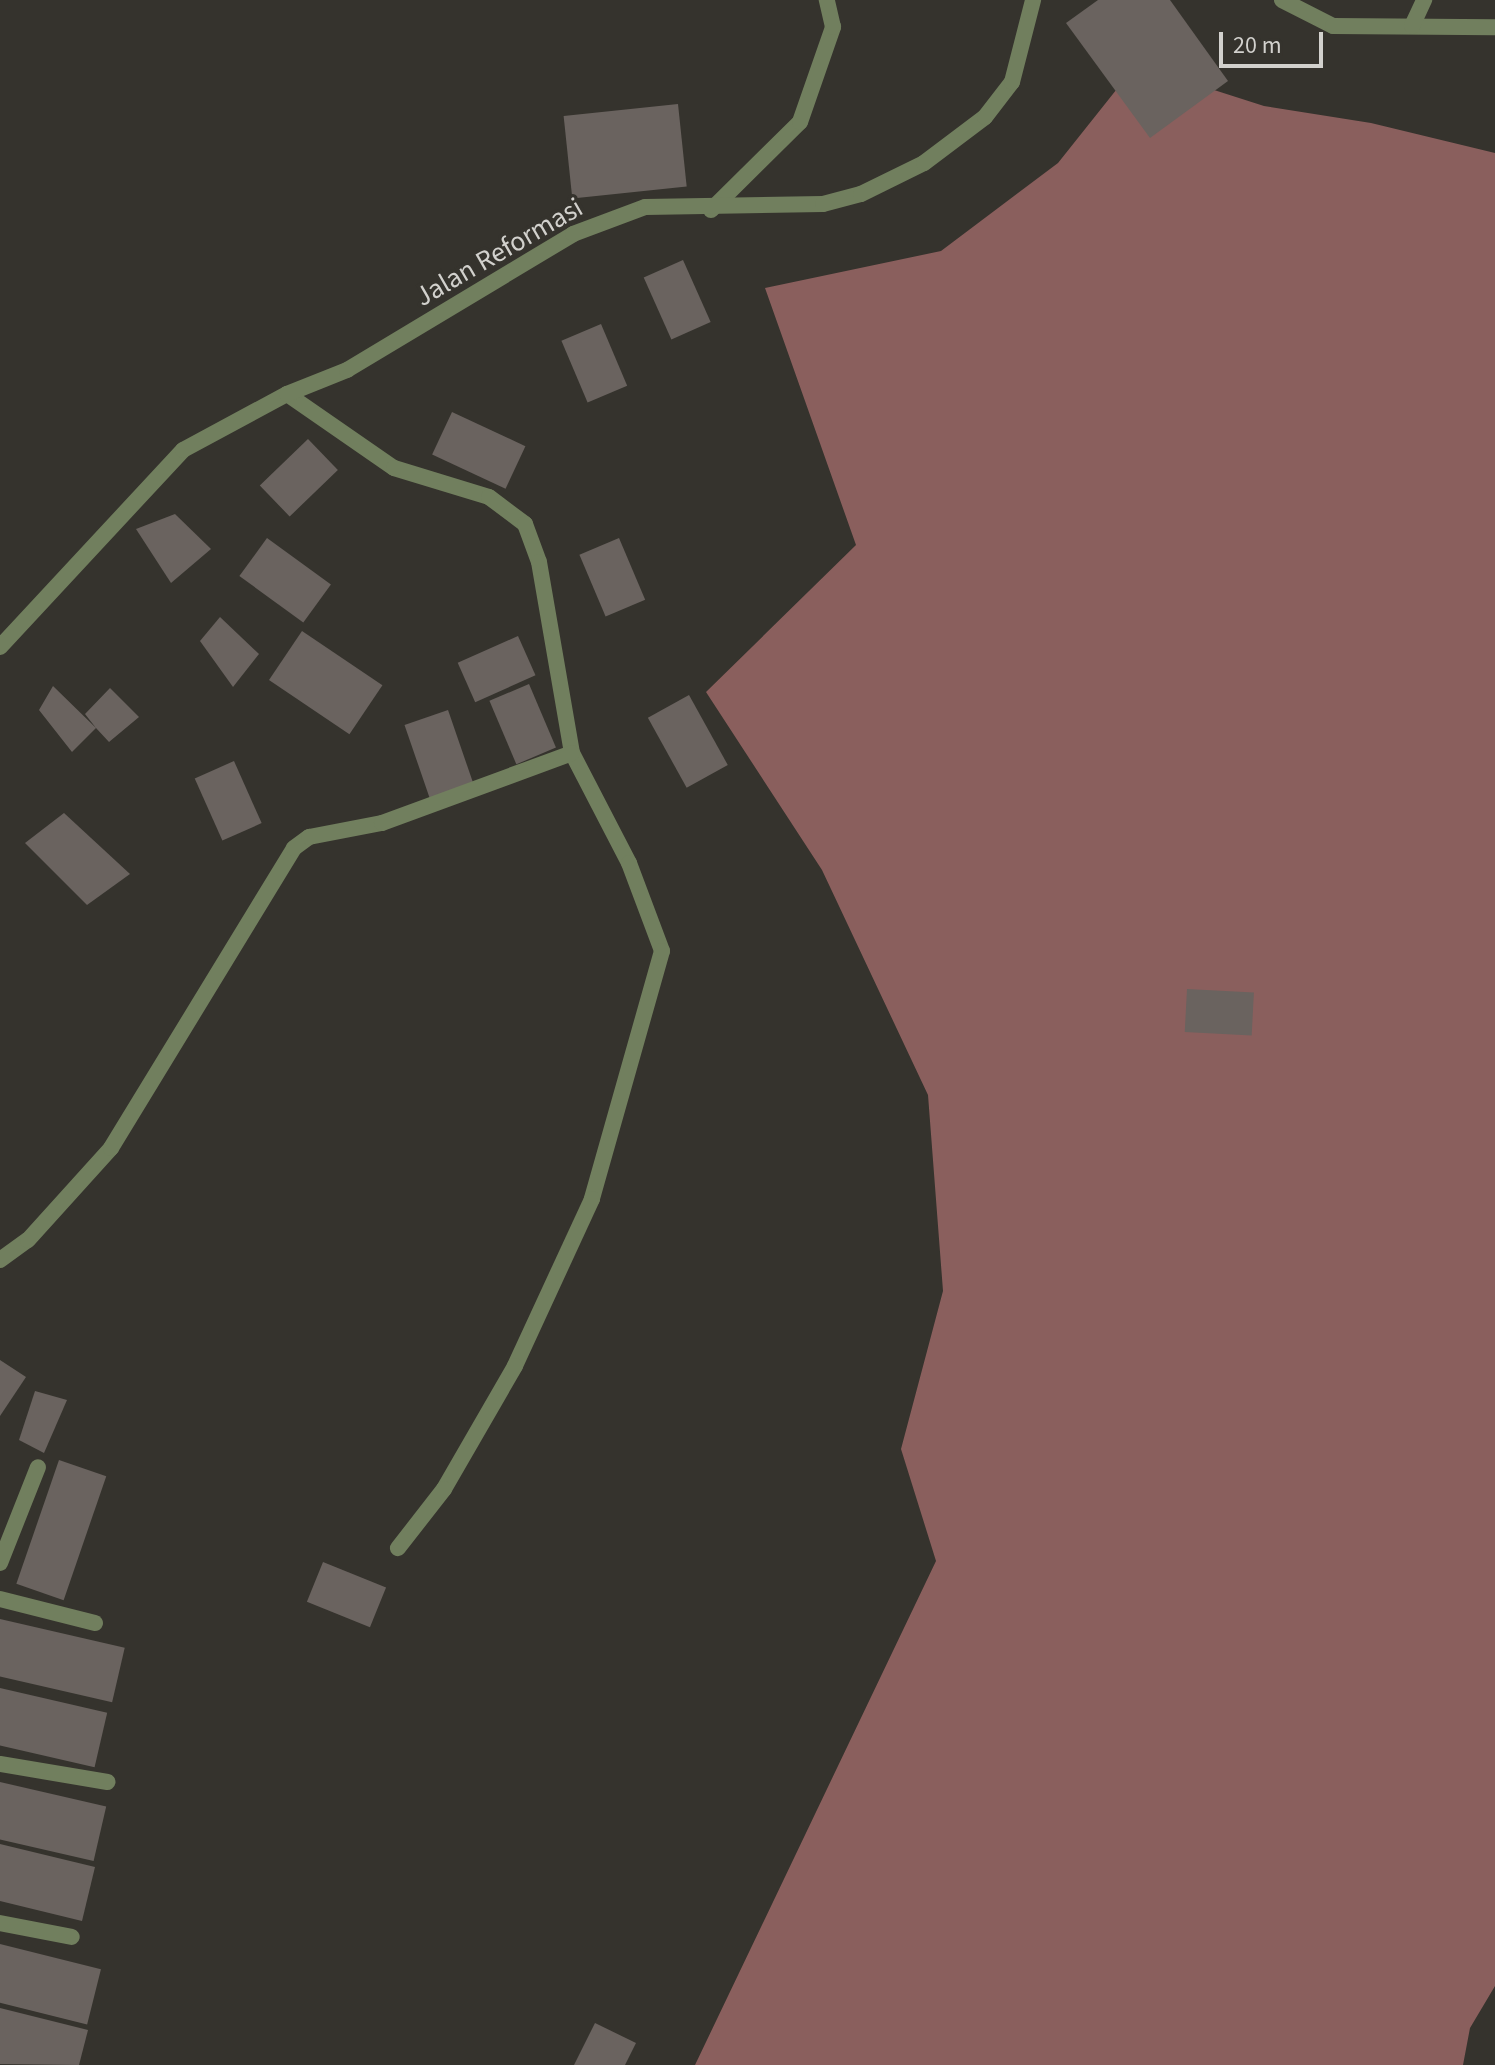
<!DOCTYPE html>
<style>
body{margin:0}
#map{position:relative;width:1495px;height:2065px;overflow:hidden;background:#35332d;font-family:"Source Sans 3",sans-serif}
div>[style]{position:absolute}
.forest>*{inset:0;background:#8a5f5d}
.building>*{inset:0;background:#6a635f;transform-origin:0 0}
.service>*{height:16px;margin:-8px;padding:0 8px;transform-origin:8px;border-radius:8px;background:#717f5e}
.minor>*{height:16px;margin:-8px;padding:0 8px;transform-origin:8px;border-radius:8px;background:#717f5e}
span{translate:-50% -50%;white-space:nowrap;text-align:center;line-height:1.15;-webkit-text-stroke:7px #35332d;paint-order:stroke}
.street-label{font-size:28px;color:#d2d1cd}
.scale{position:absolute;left:1219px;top:32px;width:104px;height:36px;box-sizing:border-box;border:4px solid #d2d1cd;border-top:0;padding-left:10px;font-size:24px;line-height:28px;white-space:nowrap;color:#d2d1cd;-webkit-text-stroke:6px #35332d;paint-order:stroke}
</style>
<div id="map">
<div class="forest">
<div style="clip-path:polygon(1136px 65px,1264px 106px,1371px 123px,1495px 153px,1495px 1986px,1470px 2028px,1463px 2065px,695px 2065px,936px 1561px,901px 1449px,943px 1291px,928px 1095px,822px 870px,706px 692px,856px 545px,765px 288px,941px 251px,1058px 163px)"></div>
</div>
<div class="building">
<div style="clip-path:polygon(1098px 0,1170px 0,1228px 81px,1150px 138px,1066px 23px)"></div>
<div style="left:678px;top:104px;width:83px;height:115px;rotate:84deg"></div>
<div style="left:683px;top:260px;width:68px;height:43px;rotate:66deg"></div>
<div style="left:601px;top:324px;width:67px;height:43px;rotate:67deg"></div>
<div style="left:452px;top:412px;width:81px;height:47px;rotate:25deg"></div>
<div style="left:308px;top:439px;width:43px;height:67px;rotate:46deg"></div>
<div style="clip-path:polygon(175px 514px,211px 549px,171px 583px,136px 529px)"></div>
<div style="left:267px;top:538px;width:79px;height:47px;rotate:36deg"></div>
<div style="left:619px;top:538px;width:67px;height:43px;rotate:67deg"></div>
<div style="clip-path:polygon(220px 617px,259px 654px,233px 687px,200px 641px)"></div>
<div style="left:302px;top:631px;width:97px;height:59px;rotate:34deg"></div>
<div style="left:518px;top:636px;width:43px;height:66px;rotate:66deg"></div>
<div style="left:529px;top:684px;width:69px;height:43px;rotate:67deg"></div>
<div style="clip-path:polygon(53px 686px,96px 728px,85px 714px,110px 688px,139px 717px,109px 742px,96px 728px,72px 752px,39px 710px)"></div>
<div style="left:689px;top:695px;width:80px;height:47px;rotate:61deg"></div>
<div style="left:448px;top:710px;width:81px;height:46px;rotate:71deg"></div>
<div style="left:234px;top:761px;width:68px;height:43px;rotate:66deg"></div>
<div style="clip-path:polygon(64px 813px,130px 874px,87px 905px,25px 843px)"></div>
<div style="left:1187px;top:989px;width:67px;height:43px;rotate:3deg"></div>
<div style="clip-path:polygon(0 1360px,26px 1377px,0 1416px)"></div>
<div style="clip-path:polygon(35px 1391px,67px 1400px,44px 1453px,19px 1440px)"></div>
<div style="left:59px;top:1460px;width:50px;height:131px;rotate:19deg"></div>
<div style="left:323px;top:1562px;width:68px;height:43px;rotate:22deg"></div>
<div style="left:0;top:1619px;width:128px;height:56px;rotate:13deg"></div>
<div style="left:0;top:1688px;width:110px;height:56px;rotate:13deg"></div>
<div style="left:0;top:1782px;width:109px;height:56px;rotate:13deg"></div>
<div style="clip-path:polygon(0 1844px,95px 1867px,82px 1921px,0 1901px)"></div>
<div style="left:0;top:1944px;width:104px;height:57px;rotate:14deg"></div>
<div style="clip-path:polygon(0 2008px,88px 2030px,79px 2065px,0 2064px)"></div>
<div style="clip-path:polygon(595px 2023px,636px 2043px,625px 2065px,574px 2065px)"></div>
</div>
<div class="service">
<div style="left:711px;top:210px;width:125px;rotate:-44.7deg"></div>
<div style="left:800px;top:122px;width:101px;rotate:-70.8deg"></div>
<div style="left:833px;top:27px;width:28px;rotate:-103deg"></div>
</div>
<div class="minor">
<div style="left:1282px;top:0;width:57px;rotate:27deg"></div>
<div style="left:1333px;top:26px;width:162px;rotate:0.4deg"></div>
<div style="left:1412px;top:26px;width:29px;rotate:-65deg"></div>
<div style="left:287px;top:394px;width:130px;rotate:34.7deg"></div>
<div style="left:394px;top:468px;width:99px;rotate:17deg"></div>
<div style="left:489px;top:497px;width:45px;rotate:36.9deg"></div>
<div style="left:525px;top:524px;width:40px;rotate:69.8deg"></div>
<div style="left:539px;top:562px;width:194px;rotate:80.2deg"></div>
<div style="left:572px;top:753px;width:124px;rotate:62.6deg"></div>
<div style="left:629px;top:863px;width:94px;rotate:69.4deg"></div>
<div style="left:662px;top:951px;width:258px;rotate:105.8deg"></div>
<div style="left:592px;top:1199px;width:184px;rotate:114.8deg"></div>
<div style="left:515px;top:1366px;width:142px;rotate:120deg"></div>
<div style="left:444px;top:1489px;width:75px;rotate:127.9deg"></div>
<div style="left:0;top:647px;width:269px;rotate:-47.1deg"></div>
<div style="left:183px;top:450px;width:118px;rotate:-28.3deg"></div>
<div style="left:287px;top:394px;width:65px;rotate:-21.8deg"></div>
<div style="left:347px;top:370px;width:264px;rotate:-31deg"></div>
<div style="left:573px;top:234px;width:77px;rotate:-20.6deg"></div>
<div style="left:645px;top:207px;width:178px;rotate:-1deg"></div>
<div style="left:823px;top:204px;width:39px;rotate:-15deg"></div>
<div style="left:861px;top:194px;width:70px;rotate:-26.2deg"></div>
<div style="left:924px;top:163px;width:76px;rotate:-37deg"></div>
<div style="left:985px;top:117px;width:44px;rotate:-52.4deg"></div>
<div style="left:1012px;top:82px;width:85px;rotate:-75.6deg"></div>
<div style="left:0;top:1260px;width:34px;rotate:-36deg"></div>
<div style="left:28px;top:1240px;width:124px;rotate:-47.9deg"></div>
<div style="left:111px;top:1148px;width:351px;rotate:-58.6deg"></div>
<div style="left:294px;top:848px;width:19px;rotate:-36deg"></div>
<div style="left:309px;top:837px;width:74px;rotate:-10.9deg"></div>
<div style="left:382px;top:823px;width:202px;rotate:-20.2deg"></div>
<div style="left:0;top:1563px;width:103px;rotate:-68.4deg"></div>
<div style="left:0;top:1599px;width:98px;rotate:14.2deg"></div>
<div style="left:0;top:1764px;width:109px;rotate:9.5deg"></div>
<div style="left:0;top:1923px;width:73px;rotate:11deg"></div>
</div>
<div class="street-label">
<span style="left:499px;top:252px;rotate:-30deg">Jalan Reformasi</span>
</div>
<div class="scale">20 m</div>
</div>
